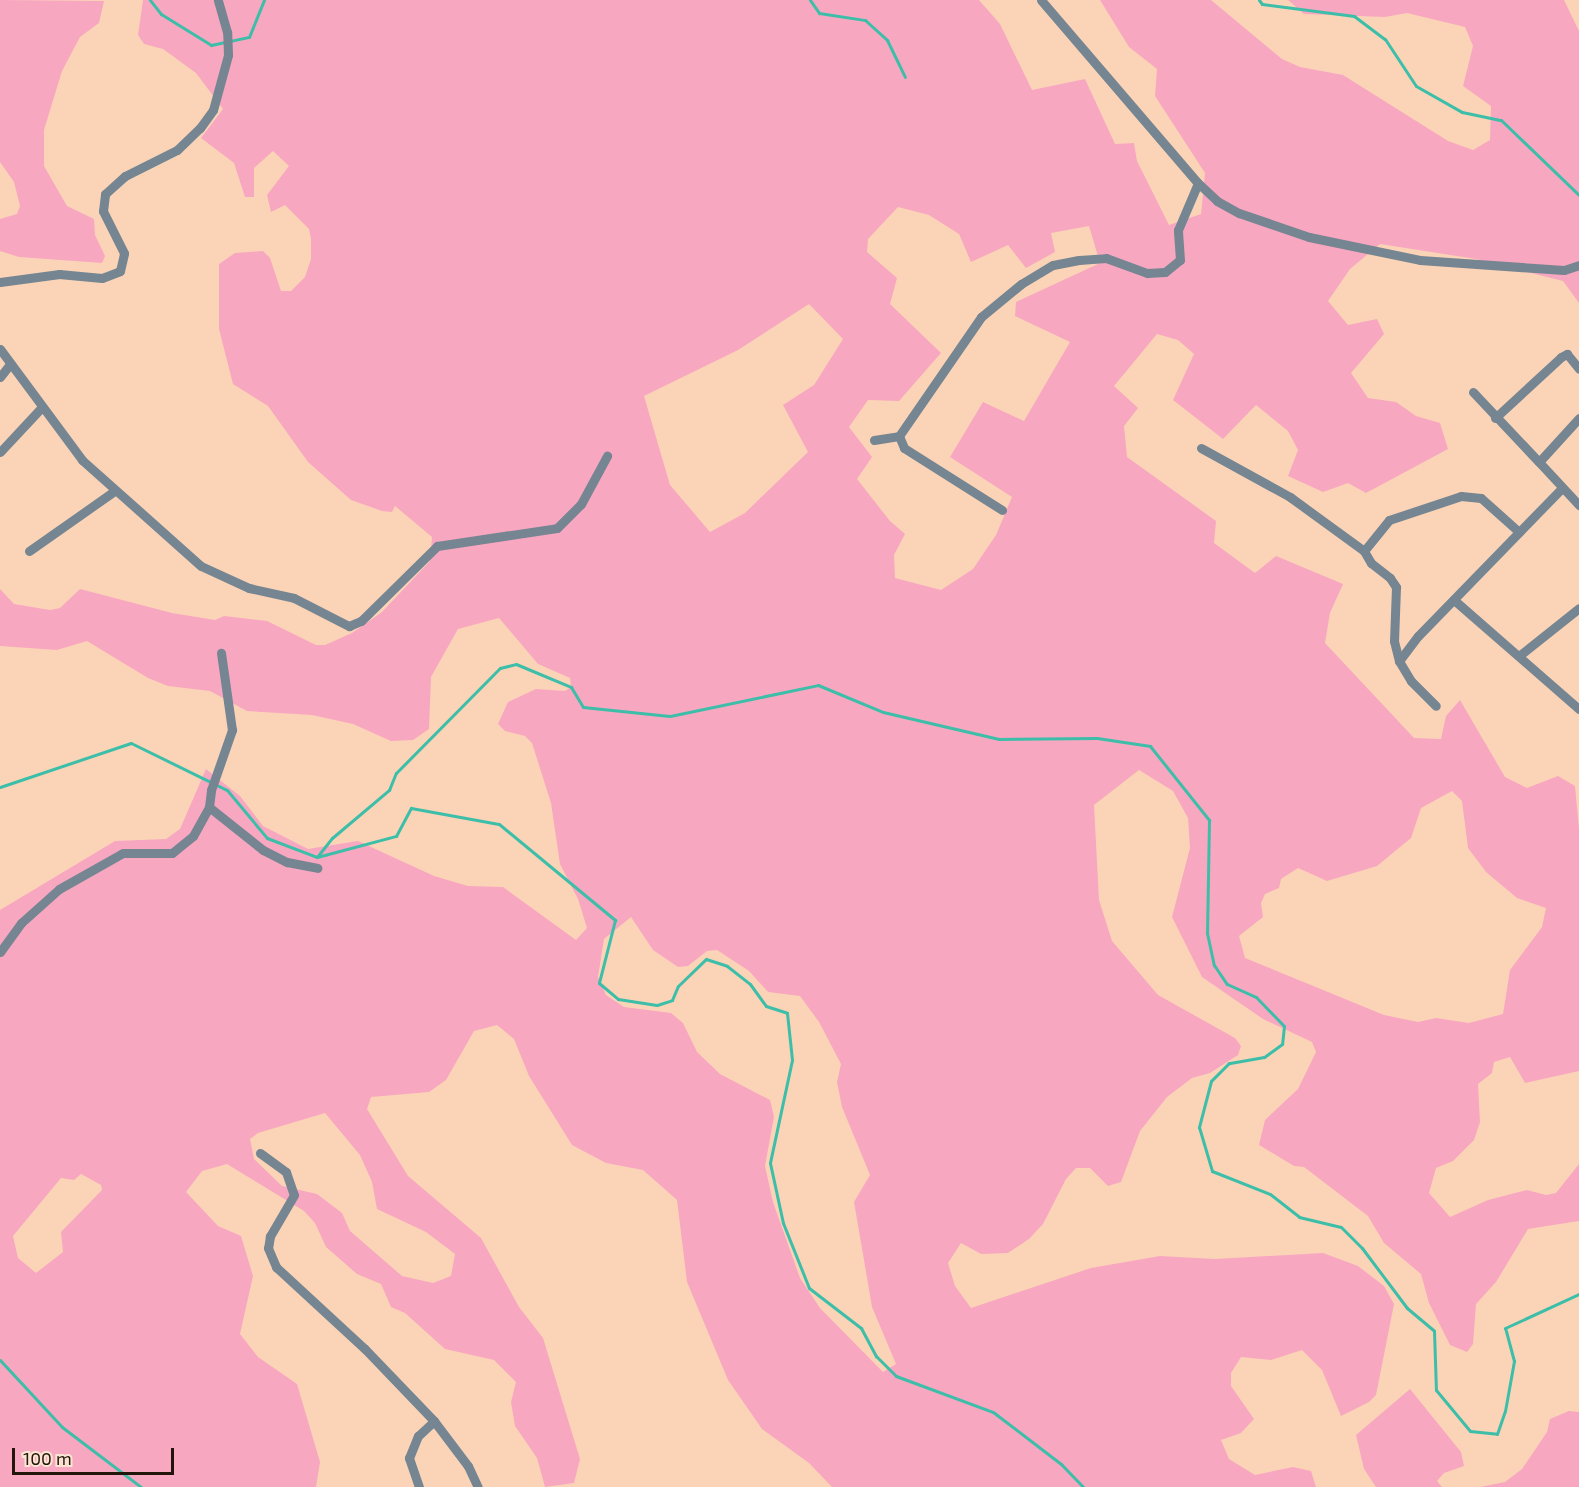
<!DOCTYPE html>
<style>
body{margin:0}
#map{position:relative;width:1579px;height:1487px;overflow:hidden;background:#fbd4b7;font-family:"Exo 2",sans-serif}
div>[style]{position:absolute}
.green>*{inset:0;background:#f8a7c0}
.stream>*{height:3px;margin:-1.5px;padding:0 1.5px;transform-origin:1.5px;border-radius:1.5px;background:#3dbea9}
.street>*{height:9px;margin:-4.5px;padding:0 4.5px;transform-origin:4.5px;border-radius:4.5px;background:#758591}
span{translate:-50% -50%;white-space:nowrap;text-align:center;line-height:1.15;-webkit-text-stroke:4.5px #fce5d3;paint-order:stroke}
.scale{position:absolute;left:12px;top:1448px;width:162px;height:27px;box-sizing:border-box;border:3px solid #22150a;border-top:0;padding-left:8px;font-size:18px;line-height:21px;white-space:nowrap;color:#22150a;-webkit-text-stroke:4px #fce5d3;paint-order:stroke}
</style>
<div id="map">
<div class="green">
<div style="clip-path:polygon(0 0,104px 1px,99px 23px,80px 37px,62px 71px,44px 130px,44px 166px,67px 206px,94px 219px,95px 235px,105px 256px,102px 263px,19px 257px,0 251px,0 219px,17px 214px,20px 206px,14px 182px,0 162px)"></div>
<div style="clip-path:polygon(evenodd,143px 0,979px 0,1000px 24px,1032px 90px,1085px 79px,1115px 144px,1134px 143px,1137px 161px,1169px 225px,1201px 214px,1205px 173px,1155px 96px,1157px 69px,1129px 47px,1100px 0,1211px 0,1282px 59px,1300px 67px,1343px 75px,1448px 141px,1473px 150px,1490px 140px,1491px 106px,1463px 86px,1473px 46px,1465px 27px,1407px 13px,1385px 17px,1304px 14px,1288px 0,1564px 0,1579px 31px,1579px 303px,1563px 281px,1476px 259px,1380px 244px,1350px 269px,1328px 301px,1348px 325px,1377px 319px,1384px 334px,1351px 373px,1368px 398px,1396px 402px,1416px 416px,1440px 423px,1448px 449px,1366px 493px,1348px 483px,1323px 492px,1288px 476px,1298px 450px,1288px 431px,1256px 405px,1223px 439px,1173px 400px,1194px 354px,1178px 340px,1157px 334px,1114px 386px,1138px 408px,1124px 426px,1127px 457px,1216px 521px,1214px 543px,1255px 573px,1276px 556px,1343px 584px,1330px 613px,1325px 643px,1414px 738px,1441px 739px,1446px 716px,1460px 700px,1505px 777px,1527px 788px,1558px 776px,1575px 786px,1579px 829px,1579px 1071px,1525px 1083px,1510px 1057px,1494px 1062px,1492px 1073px,1478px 1084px,1480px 1122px,1474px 1140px,1453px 1161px,1436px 1168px,1429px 1193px,1450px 1217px,1488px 1200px,1527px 1190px,1546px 1195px,1556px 1193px,1579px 1164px,1579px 1221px,1528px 1229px,1496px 1282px,1476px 1304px,1473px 1344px,1467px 1352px,1450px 1345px,1429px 1303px,1421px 1274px,1384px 1243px,1368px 1216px,1304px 1167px,1294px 1166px,1259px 1145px,1265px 1120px,1298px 1089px,1316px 1052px,1312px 1042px,1263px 1019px,1202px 977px,1172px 917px,1190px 848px,1188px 818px,1173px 791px,1139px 770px,1094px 805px,1099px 900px,1112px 941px,1158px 995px,1235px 1038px,1241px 1046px,1238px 1055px,1210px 1073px,1192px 1078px,1167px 1097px,1140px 1131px,1121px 1182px,1108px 1186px,1090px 1168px,1076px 1168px,1066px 1179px,1043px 1224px,1029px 1239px,1008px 1253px,981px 1254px,961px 1243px,948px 1263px,955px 1286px,971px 1308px,1091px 1268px,1160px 1256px,1215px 1259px,1323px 1253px,1358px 1266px,1384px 1286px,1394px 1304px,1376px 1395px,1369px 1402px,1341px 1416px,1322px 1370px,1302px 1350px,1271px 1360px,1241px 1357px,1231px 1373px,1231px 1386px,1254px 1419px,1241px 1433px,1221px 1440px,1229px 1459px,1255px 1475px,1293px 1467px,1311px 1471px,1316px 1487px,832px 1487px,809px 1463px,762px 1429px,728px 1380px,687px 1282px,677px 1200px,643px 1170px,606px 1163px,572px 1145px,529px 1076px,514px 1039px,497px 1025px,474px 1031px,446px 1080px,429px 1092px,371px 1097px,367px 1109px,408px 1176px,481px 1238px,519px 1307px,543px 1338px,580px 1459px,574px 1483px,545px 1487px,537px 1458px,515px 1426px,511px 1402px,516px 1382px,494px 1360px,445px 1349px,405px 1313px,391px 1307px,381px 1284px,357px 1274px,326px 1247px,315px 1223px,304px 1211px,227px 1164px,202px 1171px,186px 1192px,218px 1226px,241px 1236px,253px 1276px,240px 1334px,258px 1357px,297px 1384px,320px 1462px,316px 1487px,0 1487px,0 910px,115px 841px,166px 839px,180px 829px,206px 769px,240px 796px,263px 826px,308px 849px,358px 841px,434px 876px,468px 886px,503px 887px,576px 940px,587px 928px,578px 899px,560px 864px,551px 803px,532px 743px,525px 736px,505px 731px,498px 724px,508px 702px,536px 689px,565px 691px,571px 687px,570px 678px,538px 664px,499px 618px,458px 629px,431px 677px,429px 729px,413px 740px,391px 741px,353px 724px,312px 715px,247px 711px,210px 691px,168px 686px,148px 678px,87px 641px,57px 650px,0 646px,0 589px,14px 604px,50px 610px,60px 608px,80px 589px,172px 613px,215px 620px,224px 616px,267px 621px,316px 645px,325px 645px,352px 633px,382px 612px,430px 561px,432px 537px,395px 506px,392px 512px,382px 511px,351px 500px,308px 462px,268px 406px,233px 384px,219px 329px,219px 264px,235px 253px,263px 251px,270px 258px,281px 291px,291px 291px,305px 277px,311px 259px,311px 239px,309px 229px,285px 205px,271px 212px,267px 195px,289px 166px,273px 151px,254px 168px,254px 197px,245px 197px,234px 163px,201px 138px,223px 109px,196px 73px,163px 49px,144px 44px,138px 35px,143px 0,898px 207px,929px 215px,959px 234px,971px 262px,1008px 245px,1026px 268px,1055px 252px,1051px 233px,1089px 226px,1100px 263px,1016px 302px,1015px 316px,1070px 342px,1024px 421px,983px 402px,950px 457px,1012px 497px,996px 535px,973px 569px,941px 590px,895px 578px,894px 555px,905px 534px,890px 521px,857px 479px,872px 457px,849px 427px,868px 400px,899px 401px,941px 353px,890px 304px,897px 278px,867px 252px,868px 239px,898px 207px,143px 0,809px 304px,843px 339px,814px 385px,783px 405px,808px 452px,745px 513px,710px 532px,670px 485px,644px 396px,738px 350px,809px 304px,143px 0,1452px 791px,1462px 801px,1468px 848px,1486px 872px,1517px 898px,1546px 908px,1542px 927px,1510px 970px,1503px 1014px,1469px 1023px,1436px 1018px,1418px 1022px,1384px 1015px,1245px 958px,1239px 936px,1263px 917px,1261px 903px,1265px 894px,1279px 888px,1281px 879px,1298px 868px,1327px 881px,1377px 866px,1411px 838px,1421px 808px,1452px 791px,143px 0,631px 917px,653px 950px,678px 967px,688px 966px,707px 951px,717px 950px,749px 971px,768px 992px,800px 996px,819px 1022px,841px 1064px,837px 1082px,842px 1107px,870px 1175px,854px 1202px,872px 1307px,896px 1364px,883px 1372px,820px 1308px,800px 1278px,773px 1202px,765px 1166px,774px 1117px,770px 1100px,720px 1074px,697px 1052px,683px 1023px,671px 1013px,624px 1007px,606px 995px,598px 977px,604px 939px,631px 917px,143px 0,325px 1113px,360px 1155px,372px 1182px,377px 1209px,426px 1232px,455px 1254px,451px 1276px,433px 1283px,402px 1276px,350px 1231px,342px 1213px,317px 1194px,282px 1186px,254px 1159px,250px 1139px,258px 1133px,325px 1113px,143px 0,81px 1174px,101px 1185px,102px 1190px,61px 1232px,63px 1252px,36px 1273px,18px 1258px,13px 1236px,61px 1178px,74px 1180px,81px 1174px)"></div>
<div style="clip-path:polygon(1410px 1389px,1461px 1452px,1464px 1466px,1444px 1473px,1437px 1481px,1442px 1487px,1376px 1487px,1364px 1469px,1356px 1435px)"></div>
<div style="clip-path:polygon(1569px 1411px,1579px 1412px,1579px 1487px,1480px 1487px,1505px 1482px,1522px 1469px,1547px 1432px,1550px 1419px)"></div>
</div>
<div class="stream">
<div style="left:150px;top:0;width:18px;rotate:52deg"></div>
<div style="left:161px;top:14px;width:59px;rotate:31.8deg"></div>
<div style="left:211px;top:45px;width:39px;rotate:-12deg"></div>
<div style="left:249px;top:37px;width:40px;rotate:-68deg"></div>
<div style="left:810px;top:0;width:16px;rotate:55deg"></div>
<div style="left:819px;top:13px;width:47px;rotate:8.7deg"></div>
<div style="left:865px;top:20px;width:30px;rotate:42deg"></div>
<div style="left:887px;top:40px;width:41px;rotate:64.1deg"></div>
<div style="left:1259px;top:0;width:5px;rotate:53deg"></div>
<div style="left:1262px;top:4px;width:93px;rotate:7.4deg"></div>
<div style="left:1354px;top:16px;width:39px;rotate:37deg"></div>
<div style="left:1385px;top:39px;width:56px;rotate:56.6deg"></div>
<div style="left:1416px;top:86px;width:53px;rotate:29.5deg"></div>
<div style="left:1462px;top:112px;width:40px;rotate:12deg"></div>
<div style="left:1501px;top:120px;width:108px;rotate:43.9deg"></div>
<div style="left:0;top:787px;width:138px;rotate:-18.6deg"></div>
<div style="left:131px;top:743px;width:107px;rotate:26.1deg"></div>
<div style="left:227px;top:790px;width:62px;rotate:50.2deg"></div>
<div style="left:267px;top:838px;width:53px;rotate:20.8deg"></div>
<div style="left:317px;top:857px;width:82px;rotate:-14.9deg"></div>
<div style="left:396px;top:836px;width:32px;rotate:-62deg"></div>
<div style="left:411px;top:808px;width:89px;rotate:10.3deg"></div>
<div style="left:499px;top:824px;width:151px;rotate:39.6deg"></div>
<div style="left:615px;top:920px;width:65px;rotate:104.3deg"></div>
<div style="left:599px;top:983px;width:25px;rotate:40deg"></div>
<div style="left:618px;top:999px;width:39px;rotate:9deg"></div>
<div style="left:657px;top:1005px;width:16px;rotate:-18deg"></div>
<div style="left:672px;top:1000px;width:15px;rotate:-67deg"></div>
<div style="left:678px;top:986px;width:39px;rotate:-44deg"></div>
<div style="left:706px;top:959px;width:22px;rotate:18deg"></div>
<div style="left:727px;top:966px;width:29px;rotate:38deg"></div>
<div style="left:750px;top:984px;width:27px;rotate:54deg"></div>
<div style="left:766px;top:1006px;width:22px;rotate:18deg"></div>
<div style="left:787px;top:1013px;width:47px;rotate:83.9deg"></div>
<div style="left:792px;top:1060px;width:105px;rotate:102.1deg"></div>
<div style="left:770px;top:1163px;width:61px;rotate:77.8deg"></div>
<div style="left:783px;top:1223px;width:70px;rotate:68.2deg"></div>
<div style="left:809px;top:1288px;width:66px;rotate:37.6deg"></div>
<div style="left:861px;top:1328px;width:32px;rotate:62deg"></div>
<div style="left:876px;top:1356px;width:28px;rotate:45deg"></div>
<div style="left:896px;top:1376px;width:103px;rotate:20.4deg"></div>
<div style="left:993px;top:1412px;width:86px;rotate:37.4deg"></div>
<div style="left:1061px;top:1464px;width:32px;rotate:46deg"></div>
<div style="left:317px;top:857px;width:24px;rotate:-52deg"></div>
<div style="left:332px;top:838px;width:75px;rotate:-40.1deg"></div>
<div style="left:389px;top:790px;width:18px;rotate:-68deg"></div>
<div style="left:396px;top:773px;width:148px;rotate:-45.3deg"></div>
<div style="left:500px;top:668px;width:16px;rotate:-14deg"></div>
<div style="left:516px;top:664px;width:60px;rotate:22.7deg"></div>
<div style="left:571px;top:687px;width:23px;rotate:59deg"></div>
<div style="left:583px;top:707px;width:87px;rotate:5.9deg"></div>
<div style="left:670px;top:716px;width:151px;rotate:-11.8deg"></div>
<div style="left:818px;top:685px;width:70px;rotate:22.6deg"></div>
<div style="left:883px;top:712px;width:119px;rotate:13.1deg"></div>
<div style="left:999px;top:739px;width:98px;rotate:-0.6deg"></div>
<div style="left:1097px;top:738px;width:54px;rotate:8.6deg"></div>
<div style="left:1150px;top:746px;width:95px;rotate:51.4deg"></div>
<div style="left:1209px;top:820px;width:113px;rotate:91deg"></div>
<div style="left:1207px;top:933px;width:33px;rotate:78deg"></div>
<div style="left:1214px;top:965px;width:23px;rotate:56deg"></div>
<div style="left:1227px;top:984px;width:32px;rotate:24deg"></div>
<div style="left:1256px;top:997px;width:40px;rotate:46deg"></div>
<div style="left:1284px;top:1026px;width:18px;rotate:96deg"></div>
<div style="left:1282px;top:1044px;width:22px;rotate:144deg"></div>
<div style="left:1264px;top:1057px;width:36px;rotate:170deg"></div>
<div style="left:1229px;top:1063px;width:25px;rotate:135deg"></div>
<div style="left:1211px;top:1081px;width:48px;rotate:104.6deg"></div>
<div style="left:1199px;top:1127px;width:46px;rotate:73.5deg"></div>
<div style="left:1212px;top:1171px;width:62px;rotate:21.6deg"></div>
<div style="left:1270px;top:1194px;width:37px;rotate:38deg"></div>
<div style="left:1299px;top:1217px;width:43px;rotate:13.4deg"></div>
<div style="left:1341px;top:1227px;width:30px;rotate:45deg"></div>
<div style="left:1362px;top:1248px;width:75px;rotate:53.1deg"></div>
<div style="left:1407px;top:1308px;width:35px;rotate:40deg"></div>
<div style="left:1434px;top:1331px;width:59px;rotate:88.1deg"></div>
<div style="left:1436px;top:1390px;width:53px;rotate:50.3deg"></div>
<div style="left:1470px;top:1431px;width:27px;rotate:6deg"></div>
<div style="left:1497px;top:1434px;width:24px;rotate:-71deg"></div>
<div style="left:1505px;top:1411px;width:51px;rotate:-79.8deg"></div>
<div style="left:1514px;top:1361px;width:34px;rotate:-105deg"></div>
<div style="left:1505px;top:1328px;width:81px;rotate:-24.7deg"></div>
<div style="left:0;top:1360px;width:91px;rotate:47.2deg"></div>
<div style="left:62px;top:1427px;width:99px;rotate:37.2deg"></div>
</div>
<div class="street">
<div style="left:1041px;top:0;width:241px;rotate:49.4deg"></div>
<div style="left:1198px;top:183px;width:26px;rotate:43deg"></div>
<div style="left:1217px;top:201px;width:25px;rotate:29deg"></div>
<div style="left:1239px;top:213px;width:74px;rotate:18.9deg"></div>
<div style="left:1309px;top:237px;width:113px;rotate:11.7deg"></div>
<div style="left:1420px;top:260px;width:144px;rotate:4deg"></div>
<div style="left:1564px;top:270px;width:16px;rotate:-18deg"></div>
<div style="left:0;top:282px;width:60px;rotate:-7.7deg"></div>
<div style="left:59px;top:274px;width:43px;rotate:5.3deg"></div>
<div style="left:102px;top:278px;width:19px;rotate:-21deg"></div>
<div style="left:120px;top:271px;width:18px;rotate:-77deg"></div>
<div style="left:124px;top:253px;width:47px;rotate:-116.6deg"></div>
<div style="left:103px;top:211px;width:17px;rotate:-83deg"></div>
<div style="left:105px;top:194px;width:27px;rotate:-42deg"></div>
<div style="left:125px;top:176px;width:58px;rotate:-26.6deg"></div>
<div style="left:177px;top:150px;width:32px;rotate:-44deg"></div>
<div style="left:200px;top:128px;width:22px;rotate:-54deg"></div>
<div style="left:213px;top:110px;width:57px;rotate:-74.7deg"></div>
<div style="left:228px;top:55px;width:23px;rotate:-92deg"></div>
<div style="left:227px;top:32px;width:33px;rotate:-106deg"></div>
<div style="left:0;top:349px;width:138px;rotate:53.5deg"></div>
<div style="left:82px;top:460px;width:159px;rotate:41.7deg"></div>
<div style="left:201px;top:566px;width:53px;rotate:24.6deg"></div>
<div style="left:249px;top:588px;width:46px;rotate:12.5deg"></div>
<div style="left:294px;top:598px;width:62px;rotate:27deg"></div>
<div style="left:349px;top:626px;width:13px;rotate:-23deg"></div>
<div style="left:361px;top:621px;width:107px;rotate:-44.6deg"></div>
<div style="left:437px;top:546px;width:121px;rotate:-8.5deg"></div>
<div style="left:557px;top:528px;width:34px;rotate:-45deg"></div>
<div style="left:581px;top:504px;width:55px;rotate:-61.6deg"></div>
<div style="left:0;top:377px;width:16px;rotate:-52deg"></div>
<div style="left:1473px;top:392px;width:96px;rotate:46.7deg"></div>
<div style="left:1495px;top:418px;width:90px;rotate:-42.7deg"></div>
<div style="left:1561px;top:357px;width:7px;rotate:-27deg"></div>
<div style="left:1567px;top:354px;width:19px;rotate:51deg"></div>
<div style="left:1579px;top:418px;width:59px;rotate:132.3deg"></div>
<div style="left:1539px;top:462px;width:59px;rotate:47.1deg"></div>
<div style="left:899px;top:436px;width:13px;rotate:67deg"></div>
<div style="left:904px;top:448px;width:116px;rotate:32.3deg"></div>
<div style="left:874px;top:440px;width:25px;rotate:-9deg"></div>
<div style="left:899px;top:436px;width:145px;rotate:-55.4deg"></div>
<div style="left:981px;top:317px;width:52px;rotate:-39.5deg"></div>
<div style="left:1021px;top:284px;width:37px;rotate:-31deg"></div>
<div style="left:1053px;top:265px;width:26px;rotate:-11deg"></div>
<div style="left:1079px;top:260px;width:27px;rotate:-4deg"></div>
<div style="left:1106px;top:258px;width:44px;rotate:20.1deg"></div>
<div style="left:1147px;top:273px;width:18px;rotate:-3deg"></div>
<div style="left:1165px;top:272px;width:19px;rotate:-39deg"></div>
<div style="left:1180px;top:260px;width:30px;rotate:-94deg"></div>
<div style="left:1178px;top:230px;width:51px;rotate:-66.9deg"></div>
<div style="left:1201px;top:448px;width:102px;rotate:28.8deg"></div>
<div style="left:1290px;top:497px;width:92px;rotate:36.1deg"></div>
<div style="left:1364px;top:551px;width:14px;rotate:60deg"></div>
<div style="left:1371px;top:563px;width:24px;rotate:38deg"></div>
<div style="left:1390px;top:578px;width:11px;rotate:56deg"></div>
<div style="left:1396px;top:587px;width:54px;rotate:92.1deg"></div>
<div style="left:1394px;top:641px;width:21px;rotate:76deg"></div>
<div style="left:1399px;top:661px;width:31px;rotate:-53deg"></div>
<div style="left:1418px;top:636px;width:205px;rotate:-45.8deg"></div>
<div style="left:0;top:452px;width:60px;rotate:-47deg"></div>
<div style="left:29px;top:551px;width:103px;rotate:-35.1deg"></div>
<div style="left:1364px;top:551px;width:40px;rotate:-51deg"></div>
<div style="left:1389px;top:520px;width:76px;rotate:-18.4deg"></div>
<div style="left:1461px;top:496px;width:20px;rotate:6deg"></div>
<div style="left:1481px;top:498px;width:51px;rotate:41.8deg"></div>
<div style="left:1454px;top:600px;width:166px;rotate:41.1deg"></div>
<div style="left:1520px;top:655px;width:75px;rotate:-38.5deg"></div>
<div style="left:1399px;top:661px;width:23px;rotate:59deg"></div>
<div style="left:1411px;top:681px;width:35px;rotate:45deg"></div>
<div style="left:209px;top:807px;width:69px;rotate:38.5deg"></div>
<div style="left:263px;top:850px;width:27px;rotate:27deg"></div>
<div style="left:287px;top:862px;width:31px;rotate:11deg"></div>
<div style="left:0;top:952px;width:36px;rotate:-54deg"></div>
<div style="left:21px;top:923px;width:51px;rotate:-41.8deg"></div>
<div style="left:59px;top:889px;width:73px;rotate:-29.4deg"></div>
<div style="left:123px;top:853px;width:49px"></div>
<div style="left:172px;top:853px;width:27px;rotate:-39deg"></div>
<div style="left:193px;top:836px;width:33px;rotate:-61deg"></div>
<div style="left:209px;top:807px;width:17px;rotate:-83deg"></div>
<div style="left:211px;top:790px;width:64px;rotate:-70.7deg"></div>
<div style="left:232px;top:730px;width:78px;rotate:-98.1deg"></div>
<div style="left:260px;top:1153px;width:32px;rotate:36deg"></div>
<div style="left:286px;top:1172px;width:24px;rotate:71deg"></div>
<div style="left:294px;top:1195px;width:48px;rotate:120.3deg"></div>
<div style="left:270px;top:1236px;width:12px;rotate:99deg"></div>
<div style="left:268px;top:1248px;width:21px;rotate:67deg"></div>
<div style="left:276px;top:1267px;width:121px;rotate:42.7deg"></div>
<div style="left:365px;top:1349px;width:100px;rotate:46.2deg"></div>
<div style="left:434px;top:1421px;width:56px;rotate:52.9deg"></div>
<div style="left:468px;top:1466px;width:23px;rotate:65deg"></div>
<div style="left:419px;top:1487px;width:31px;rotate:-109deg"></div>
<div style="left:409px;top:1458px;width:24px;rotate:-68deg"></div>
<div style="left:418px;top:1436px;width:22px;rotate:-43deg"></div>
</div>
<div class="scale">100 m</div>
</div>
